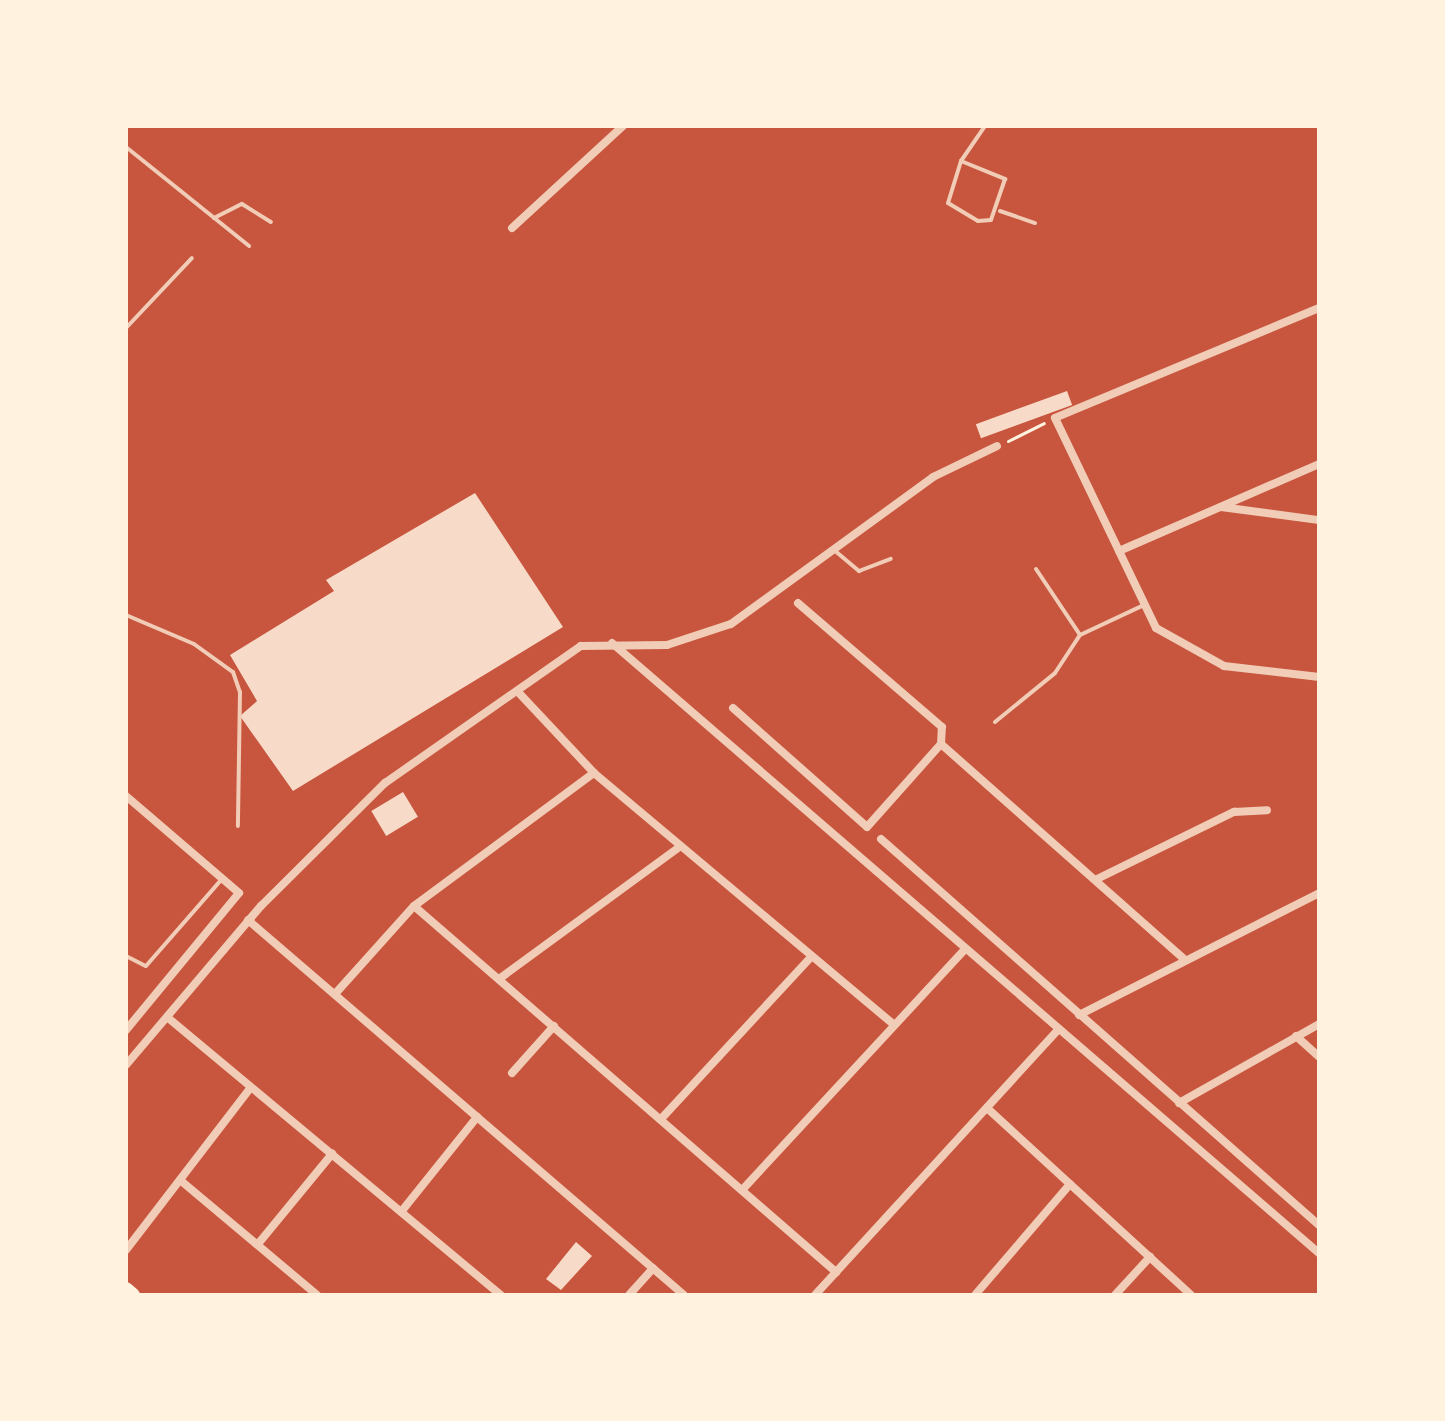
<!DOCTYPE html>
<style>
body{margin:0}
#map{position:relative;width:1445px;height:1421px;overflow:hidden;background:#c8553d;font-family:"Source Sans 3",sans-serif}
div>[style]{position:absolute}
.building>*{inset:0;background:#f7dbc8;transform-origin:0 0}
.path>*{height:3px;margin:-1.5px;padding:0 1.5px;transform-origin:1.5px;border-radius:1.5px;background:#fff3e0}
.service>*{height:4px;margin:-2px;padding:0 2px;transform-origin:2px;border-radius:2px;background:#f1ccb7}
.minor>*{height:8px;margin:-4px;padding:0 4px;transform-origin:4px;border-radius:4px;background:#f1ccb7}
.primary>*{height:14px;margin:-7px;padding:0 7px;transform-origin:7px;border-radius:7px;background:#fff3e0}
span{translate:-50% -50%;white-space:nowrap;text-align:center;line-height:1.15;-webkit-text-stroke:8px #fff3e0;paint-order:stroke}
.frame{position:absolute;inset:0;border:128px solid #fff3e0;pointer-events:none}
</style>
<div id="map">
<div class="building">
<div style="left:1067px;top:391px;width:15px;height:97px;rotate:70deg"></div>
<div style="clip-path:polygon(475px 493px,563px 627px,293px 791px,240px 716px,257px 701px,230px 655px,334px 591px,326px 580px)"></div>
<div style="left:403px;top:792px;width:29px;height:37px;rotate:59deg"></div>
<div style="clip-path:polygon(576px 1242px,592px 1256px,561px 1290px,546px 1279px)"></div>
</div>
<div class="path">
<div style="left:1008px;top:441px;width:40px;rotate:-26.6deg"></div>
</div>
<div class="service">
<div style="left:126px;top:147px;width:158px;rotate:38.8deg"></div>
<div style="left:961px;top:161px;width:48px;rotate:22.2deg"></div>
<div style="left:1005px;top:179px;width:43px;rotate:108.9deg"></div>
<div style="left:991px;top:220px;width:13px;rotate:176deg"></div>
<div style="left:978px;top:221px;width:35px;rotate:-149deg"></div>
<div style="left:948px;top:203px;width:44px;rotate:-72.8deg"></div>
<div style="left:961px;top:161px;width:42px;rotate:-55.6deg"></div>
<div style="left:1000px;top:211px;width:37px;rotate:19deg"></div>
<div style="left:214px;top:218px;width:31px;rotate:-27deg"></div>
<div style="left:242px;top:204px;width:34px;rotate:32deg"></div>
<div style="left:126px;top:328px;width:96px;rotate:-46.7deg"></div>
<div style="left:834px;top:550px;width:33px;rotate:40deg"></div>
<div style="left:859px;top:571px;width:34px;rotate:-21deg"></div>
<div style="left:1036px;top:569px;width:79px;rotate:56.3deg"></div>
<div style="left:126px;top:615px;width:74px;rotate:23.1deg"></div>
<div style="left:194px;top:644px;width:48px;rotate:35.7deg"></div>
<div style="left:233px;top:672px;width:21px;rotate:71deg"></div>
<div style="left:240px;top:692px;width:134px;rotate:90.9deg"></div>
<div style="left:995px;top:722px;width:77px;rotate:-39.2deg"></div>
<div style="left:1055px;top:673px;width:45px;rotate:-56.7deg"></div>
<div style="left:1080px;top:635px;width:68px;rotate:-25.1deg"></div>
<div style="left:126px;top:956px;width:22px;rotate:27deg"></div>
<div style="left:146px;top:966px;width:116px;rotate:-48.9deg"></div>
</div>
<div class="minor">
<div style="left:512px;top:228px;width:151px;rotate:-42.6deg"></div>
<div style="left:1319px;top:308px;width:286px;rotate:157.4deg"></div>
<div style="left:1055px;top:418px;width:233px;rotate:64.3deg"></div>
<div style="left:1156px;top:628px;width:78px;rotate:29.2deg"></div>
<div style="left:1224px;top:666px;width:96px;rotate:6.6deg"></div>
<div style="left:1221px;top:507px;width:99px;rotate:7.6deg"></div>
<div style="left:1119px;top:551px;width:218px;rotate:-23.5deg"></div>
<div style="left:612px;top:643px;width:934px;rotate:40.79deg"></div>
<div style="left:519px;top:693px;width:110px;rotate:46.8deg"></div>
<div style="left:594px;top:773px;width:390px;rotate:40deg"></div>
<div style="left:733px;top:708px;width:179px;rotate:41.6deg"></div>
<div style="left:867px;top:827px;width:111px;rotate:-48.3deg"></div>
<div style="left:941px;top:744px;width:17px;rotate:-87deg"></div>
<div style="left:942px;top:727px;width:190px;rotate:-139.3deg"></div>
<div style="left:941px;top:744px;width:323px;rotate:41.5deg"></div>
<div style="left:126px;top:796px;width:149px;rotate:40.6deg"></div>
<div style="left:239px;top:893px;width:178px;rotate:129.5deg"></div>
<div style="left:881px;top:839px;width:584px;rotate:41.39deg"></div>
<div style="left:1097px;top:879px;width:153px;rotate:-26.1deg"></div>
<div style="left:1234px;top:812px;width:33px;rotate:-3deg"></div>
<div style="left:414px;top:906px;width:559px;rotate:40.94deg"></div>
<div style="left:248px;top:920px;width:575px;rotate:40.7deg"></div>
<div style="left:499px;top:979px;width:225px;rotate:-36.2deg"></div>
<div style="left:335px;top:994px;width:118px;rotate:-48.1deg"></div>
<div style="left:414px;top:906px;width:224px;rotate:-36.5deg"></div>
<div style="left:1079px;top:1015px;width:269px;rotate:-26.9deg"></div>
<div style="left:167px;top:1017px;width:435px;rotate:39.8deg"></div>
<div style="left:1296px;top:1036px;width:31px;rotate:42deg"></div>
<div style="left:126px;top:1065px;width:209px;rotate:-49.7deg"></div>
<div style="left:261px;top:906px;width:175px;rotate:-44.8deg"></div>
<div style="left:385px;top:783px;width:239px;rotate:-35deg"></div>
<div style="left:581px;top:646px;width:86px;rotate:-0.7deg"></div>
<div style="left:667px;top:645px;width:67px;rotate:-18.2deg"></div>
<div style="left:731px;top:624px;width:250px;rotate:-36deg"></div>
<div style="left:933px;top:477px;width:71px;rotate:-25.8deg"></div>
<div style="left:512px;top:1073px;width:63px;rotate:-48.2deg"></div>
<div style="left:1179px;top:1103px;width:161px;rotate:-29.4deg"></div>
<div style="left:987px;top:1108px;width:277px;rotate:42.5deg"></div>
<div style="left:661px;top:1119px;width:222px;rotate:-47.2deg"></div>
<div style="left:180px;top:1180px;width:179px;rotate:40deg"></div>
<div style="left:743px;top:1189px;width:327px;rotate:-47.2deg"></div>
<div style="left:401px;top:1212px;width:122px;rotate:-51.3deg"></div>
<div style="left:258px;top:1244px;width:117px;rotate:-50.6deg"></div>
<div style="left:126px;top:1250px;width:205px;rotate:-52.5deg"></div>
<div style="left:629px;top:1295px;width:36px;rotate:-48deg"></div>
<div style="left:815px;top:1295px;width:361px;rotate:-47.5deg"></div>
<div style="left:975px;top:1295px;width:146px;rotate:-49.4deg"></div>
<div style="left:1115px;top:1295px;width:52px;rotate:-47.4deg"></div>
</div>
<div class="primary">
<div style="left:126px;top:1289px;width:9px;rotate:41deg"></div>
</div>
<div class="frame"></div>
</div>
